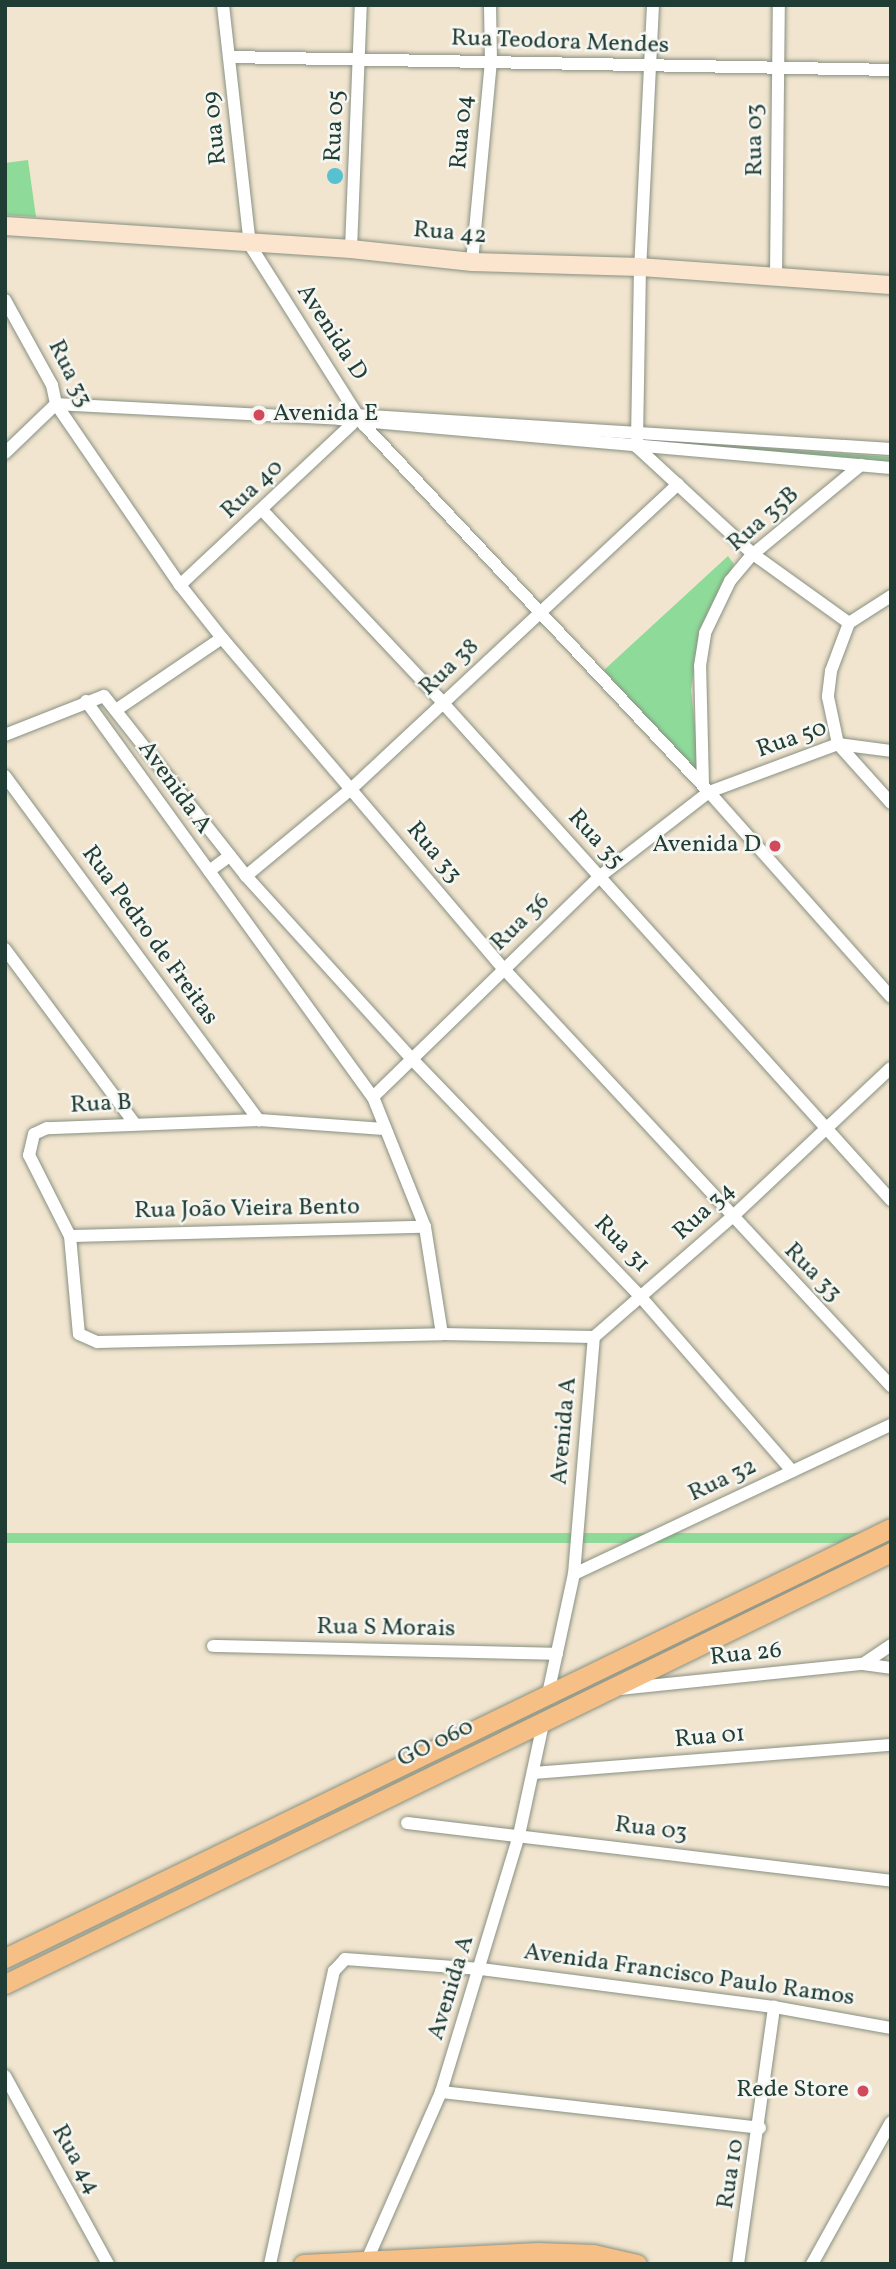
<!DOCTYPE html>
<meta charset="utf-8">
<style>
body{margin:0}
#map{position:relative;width:896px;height:2269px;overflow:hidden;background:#f2e5cf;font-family:Vollkorn,serif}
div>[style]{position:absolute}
.green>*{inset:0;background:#8edb99;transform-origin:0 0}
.water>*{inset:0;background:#56c1d1}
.round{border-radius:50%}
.roads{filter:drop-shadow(0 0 2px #889182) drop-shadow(0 0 2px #889182)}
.street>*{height:12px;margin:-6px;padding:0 6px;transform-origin:6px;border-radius:6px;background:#fff}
.secondary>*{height:18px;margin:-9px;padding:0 9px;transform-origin:9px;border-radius:9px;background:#fbe5cf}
.primary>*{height:19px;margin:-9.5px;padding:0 9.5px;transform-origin:9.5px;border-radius:9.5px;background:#f5bf86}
.dots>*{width:19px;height:19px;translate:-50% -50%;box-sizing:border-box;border:4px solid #f6f6f2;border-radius:50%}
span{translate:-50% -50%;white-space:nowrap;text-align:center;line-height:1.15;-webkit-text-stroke:5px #f6f6f2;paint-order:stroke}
.street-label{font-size:24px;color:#1f3d34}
.poi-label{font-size:24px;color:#1f3d34}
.left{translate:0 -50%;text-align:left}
.right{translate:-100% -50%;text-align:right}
.frame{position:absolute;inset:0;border:7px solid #1f3d34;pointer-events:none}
</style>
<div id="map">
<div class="green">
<div style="clip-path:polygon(28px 160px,36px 217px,5px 215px,5px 163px)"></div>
<div style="clip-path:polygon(652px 441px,891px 457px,891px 464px)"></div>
<div style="clip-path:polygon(728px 556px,734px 564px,700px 630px,691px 690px,699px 765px,693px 770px,604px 670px)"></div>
<div style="left:891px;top:1533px;width:10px;height:986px;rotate:90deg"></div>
</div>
<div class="water">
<div class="round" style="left:327px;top:168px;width:16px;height:16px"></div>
</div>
<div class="roads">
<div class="street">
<div style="left:223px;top:5px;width:242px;rotate:83.6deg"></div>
<div style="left:250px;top:245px;width:213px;rotate:57.7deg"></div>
<div style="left:364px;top:425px;width:504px;rotate:46.77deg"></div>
<div style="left:709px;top:792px;width:274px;rotate:48.4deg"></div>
<div style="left:653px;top:5px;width:262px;rotate:92.8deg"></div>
<div style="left:640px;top:267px;width:180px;rotate:91deg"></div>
<div style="left:637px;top:447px;width:158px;rotate:42.7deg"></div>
<div style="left:753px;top:554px;width:118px;rotate:35.7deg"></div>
<div style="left:229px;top:57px;width:662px;rotate:1.12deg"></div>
<div style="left:351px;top:249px;width:244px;rotate:-87.7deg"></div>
<div style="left:472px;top:262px;width:201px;rotate:-84.6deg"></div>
<div style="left:491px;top:62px;width:57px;rotate:-91deg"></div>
<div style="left:776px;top:275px;width:270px;rotate:-89.4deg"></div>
<div style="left:5px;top:300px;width:97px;rotate:61.1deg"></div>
<div style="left:52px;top:385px;width:19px;rotate:78deg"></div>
<div style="left:56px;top:404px;width:219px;rotate:55.6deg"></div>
<div style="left:180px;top:585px;width:68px;rotate:51.6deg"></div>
<div style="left:222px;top:638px;width:435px;rotate:49.6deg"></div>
<div style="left:504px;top:969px;width:569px;rotate:47.14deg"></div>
<div style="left:56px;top:404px;width:283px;rotate:3deg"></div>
<div style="left:339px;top:419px;width:554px;rotate:5.07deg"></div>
<div style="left:354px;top:415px;width:538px;rotate:3.62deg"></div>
<div style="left:5px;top:453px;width:71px;rotate:-43.9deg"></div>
<div style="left:263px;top:511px;width:263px;rotate:46.8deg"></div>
<div style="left:443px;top:703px;width:669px;rotate:47.97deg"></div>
<div style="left:180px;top:585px;width:236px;rotate:-43.1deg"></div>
<div style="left:891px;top:596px;width:50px;rotate:147.3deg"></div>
<div style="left:849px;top:623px;width:51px;rotate:110.6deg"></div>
<div style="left:831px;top:671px;width:26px;rotate:97deg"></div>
<div style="left:828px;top:697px;width:48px;rotate:78deg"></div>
<div style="left:838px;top:744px;width:79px;rotate:48.1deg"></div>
<div style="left:86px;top:701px;width:489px;rotate:54.1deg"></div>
<div style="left:373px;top:1097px;width:140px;rotate:68.2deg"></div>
<div style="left:425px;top:1227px;width:108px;rotate:81deg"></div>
<div style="left:116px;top:710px;width:128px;rotate:-34.2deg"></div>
<div style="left:5px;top:735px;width:106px;rotate:-21.5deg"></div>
<div style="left:104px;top:696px;width:229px;rotate:51.7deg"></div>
<div style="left:246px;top:876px;width:244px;rotate:47.8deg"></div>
<div style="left:410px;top:1057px;width:332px;rotate:46.1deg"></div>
<div style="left:640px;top:1296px;width:232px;rotate:49deg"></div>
<div style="left:5px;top:776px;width:428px;rotate:53.6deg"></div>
<div style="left:703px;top:785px;width:119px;rotate:-91.4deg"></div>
<div style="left:700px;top:666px;width:33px;rotate:-81deg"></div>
<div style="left:705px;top:633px;width:58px;rotate:-64.3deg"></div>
<div style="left:730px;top:581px;width:35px;rotate:-50deg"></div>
<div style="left:753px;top:554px;width:140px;rotate:-39.5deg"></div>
<div style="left:209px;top:871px;width:26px;rotate:-36deg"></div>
<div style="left:246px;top:876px;width:136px;rotate:-39.6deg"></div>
<div style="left:351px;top:789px;width:447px;rotate:-43deg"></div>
<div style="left:5px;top:949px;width:218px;rotate:53.4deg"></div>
<div style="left:373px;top:1097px;width:315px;rotate:-44.2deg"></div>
<div style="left:599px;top:877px;width:139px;rotate:-37.7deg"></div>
<div style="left:709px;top:792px;width:138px;rotate:-20.4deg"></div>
<div style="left:838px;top:744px;width:53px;rotate:7.5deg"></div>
<div style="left:384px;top:1129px;width:125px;rotate:-175.9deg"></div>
<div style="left:259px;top:1120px;width:212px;rotate:177.8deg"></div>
<div style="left:47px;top:1128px;width:14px;rotate:155deg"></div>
<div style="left:34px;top:1134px;width:22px;rotate:103deg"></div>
<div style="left:29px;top:1155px;width:91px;rotate:63.2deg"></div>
<div style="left:70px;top:1236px;width:98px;rotate:84.8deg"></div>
<div style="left:79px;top:1334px;width:20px;rotate:24deg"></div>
<div style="left:97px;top:1342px;width:345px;rotate:-1.3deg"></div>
<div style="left:442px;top:1334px;width:152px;rotate:1.1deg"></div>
<div style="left:594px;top:1337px;width:181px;rotate:-41deg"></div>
<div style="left:731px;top:1218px;width:219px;rotate:-43.2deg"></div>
<div style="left:70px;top:1236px;width:355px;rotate:-1.5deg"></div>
<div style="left:574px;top:1574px;width:350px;rotate:-25.2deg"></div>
<div style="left:213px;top:1646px;width:344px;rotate:1.3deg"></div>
<div style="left:863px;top:1664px;width:34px;rotate:-34deg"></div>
<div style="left:619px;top:1689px;width:245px;rotate:-5.9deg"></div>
<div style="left:863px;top:1664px;width:28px;rotate:8deg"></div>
<div style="left:548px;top:1694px;width:123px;rotate:-77.8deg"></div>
<div style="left:574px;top:1574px;width:238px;rotate:-85.2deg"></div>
<div style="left:533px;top:1773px;width:359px;rotate:-4.5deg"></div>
<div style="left:407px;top:1823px;width:487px;rotate:6.8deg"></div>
<div style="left:5px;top:2076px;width:214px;rotate:61.3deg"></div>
<div style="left:441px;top:2092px;width:321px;rotate:6.4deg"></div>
<div style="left:367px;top:2260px;width:184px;rotate:-66.2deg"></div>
<div style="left:441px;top:2092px;width:269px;rotate:-73.1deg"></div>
<div style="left:519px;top:1835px;width:119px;rotate:-77.8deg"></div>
<div style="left:270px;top:2264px;width:300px;rotate:-77.7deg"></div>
<div style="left:334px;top:1971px;width:16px;rotate:-47deg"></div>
<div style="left:345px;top:1959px;width:136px;rotate:4.2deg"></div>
<div style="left:481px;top:1969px;width:295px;rotate:7.4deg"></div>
<div style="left:774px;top:2007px;width:119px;rotate:10.2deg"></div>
<div style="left:738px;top:2264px;width:260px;rotate:-82deg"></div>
<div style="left:812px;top:2264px;width:162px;rotate:-60.9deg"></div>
</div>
<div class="secondary">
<div style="left:5px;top:226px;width:347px;rotate:3.8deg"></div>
<div style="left:351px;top:249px;width:122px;rotate:6.1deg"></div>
<div style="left:472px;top:262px;width:168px;rotate:1.7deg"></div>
<div style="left:640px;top:267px;width:252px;rotate:4.1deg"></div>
</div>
<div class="primary">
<div style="left:5px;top:1958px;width:985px;rotate:-25.89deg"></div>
<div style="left:5px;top:1984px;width:986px;rotate:-25.99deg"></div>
<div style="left:303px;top:2264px;width:235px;rotate:-2.9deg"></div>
<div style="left:538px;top:2252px;width:55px;rotate:2.1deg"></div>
<div style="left:593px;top:2254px;width:45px;rotate:12.8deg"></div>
</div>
</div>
<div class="dots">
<div style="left:259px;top:415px;background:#d1495b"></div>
<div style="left:775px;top:846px;background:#d1495b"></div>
<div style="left:863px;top:2091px;background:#d1495b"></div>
</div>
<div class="street-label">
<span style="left:560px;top:43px;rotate:2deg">Rua Teodora Mendes</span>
<span style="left:336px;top:126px;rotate:-87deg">Rua 05</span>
<span style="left:216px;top:128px;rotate:-96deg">Rua 09</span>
<span style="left:463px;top:132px;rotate:-85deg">Rua 04</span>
<span style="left:756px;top:140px;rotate:-90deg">Rua 03</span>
<span style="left:450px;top:234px;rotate:5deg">Rua 42</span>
<span style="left:331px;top:333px;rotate:57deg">Avenida D</span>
<span style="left:69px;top:374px;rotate:64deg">Rua 33</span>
<span style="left:253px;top:490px;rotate:-43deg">Rua 40</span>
<span style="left:764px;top:520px;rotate:-41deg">Rua 35B</span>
<span style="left:450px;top:668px;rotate:-43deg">Rua 38</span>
<span style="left:792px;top:740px;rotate:-19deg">Rua 50</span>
<span style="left:174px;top:788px;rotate:54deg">Avenida A</span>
<span style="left:595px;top:840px;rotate:48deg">Rua 35</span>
<span style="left:433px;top:853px;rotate:50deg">Rua 33</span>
<span style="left:521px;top:923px;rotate:-44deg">Rua 36</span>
<span style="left:149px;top:936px;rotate:54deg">Rua Pedro de Freitas</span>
<span style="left:101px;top:1105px;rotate:-3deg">Rua B</span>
<span style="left:247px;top:1210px;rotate:-1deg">Rua João Vieira Bento</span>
<span style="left:705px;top:1212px;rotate:-42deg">Rua 34</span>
<span style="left:621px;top:1245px;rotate:46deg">Rua 31</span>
<span style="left:812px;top:1273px;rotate:46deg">Rua 33</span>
<span style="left:565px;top:1431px;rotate:-85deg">Avenida A</span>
<span style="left:723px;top:1481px;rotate:-25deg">Rua 32</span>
<span style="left:386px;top:1629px;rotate:1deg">Rua S Morais</span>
<span style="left:746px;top:1655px;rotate:-6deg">Rua 26</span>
<span style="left:710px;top:1738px;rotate:-5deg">Rua 01</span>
<span style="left:436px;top:1744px;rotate:-26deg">GO 060</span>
<span style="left:651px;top:1830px;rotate:7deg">Rua 03</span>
<span style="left:689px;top:1976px;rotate:8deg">Avenida Francisco Paulo Ramos</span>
<span style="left:452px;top:1988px;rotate:-73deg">Avenida A</span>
<span style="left:75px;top:2160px;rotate:61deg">Rua 44</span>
<span style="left:732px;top:2174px;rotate:-81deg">Rua 10</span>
</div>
<div class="poi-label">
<span class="left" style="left:273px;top:415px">Avenida E</span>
<span class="right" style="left:761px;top:846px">Avenida D</span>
<span class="right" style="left:849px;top:2091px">Rede Store</span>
</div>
<div class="frame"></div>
</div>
